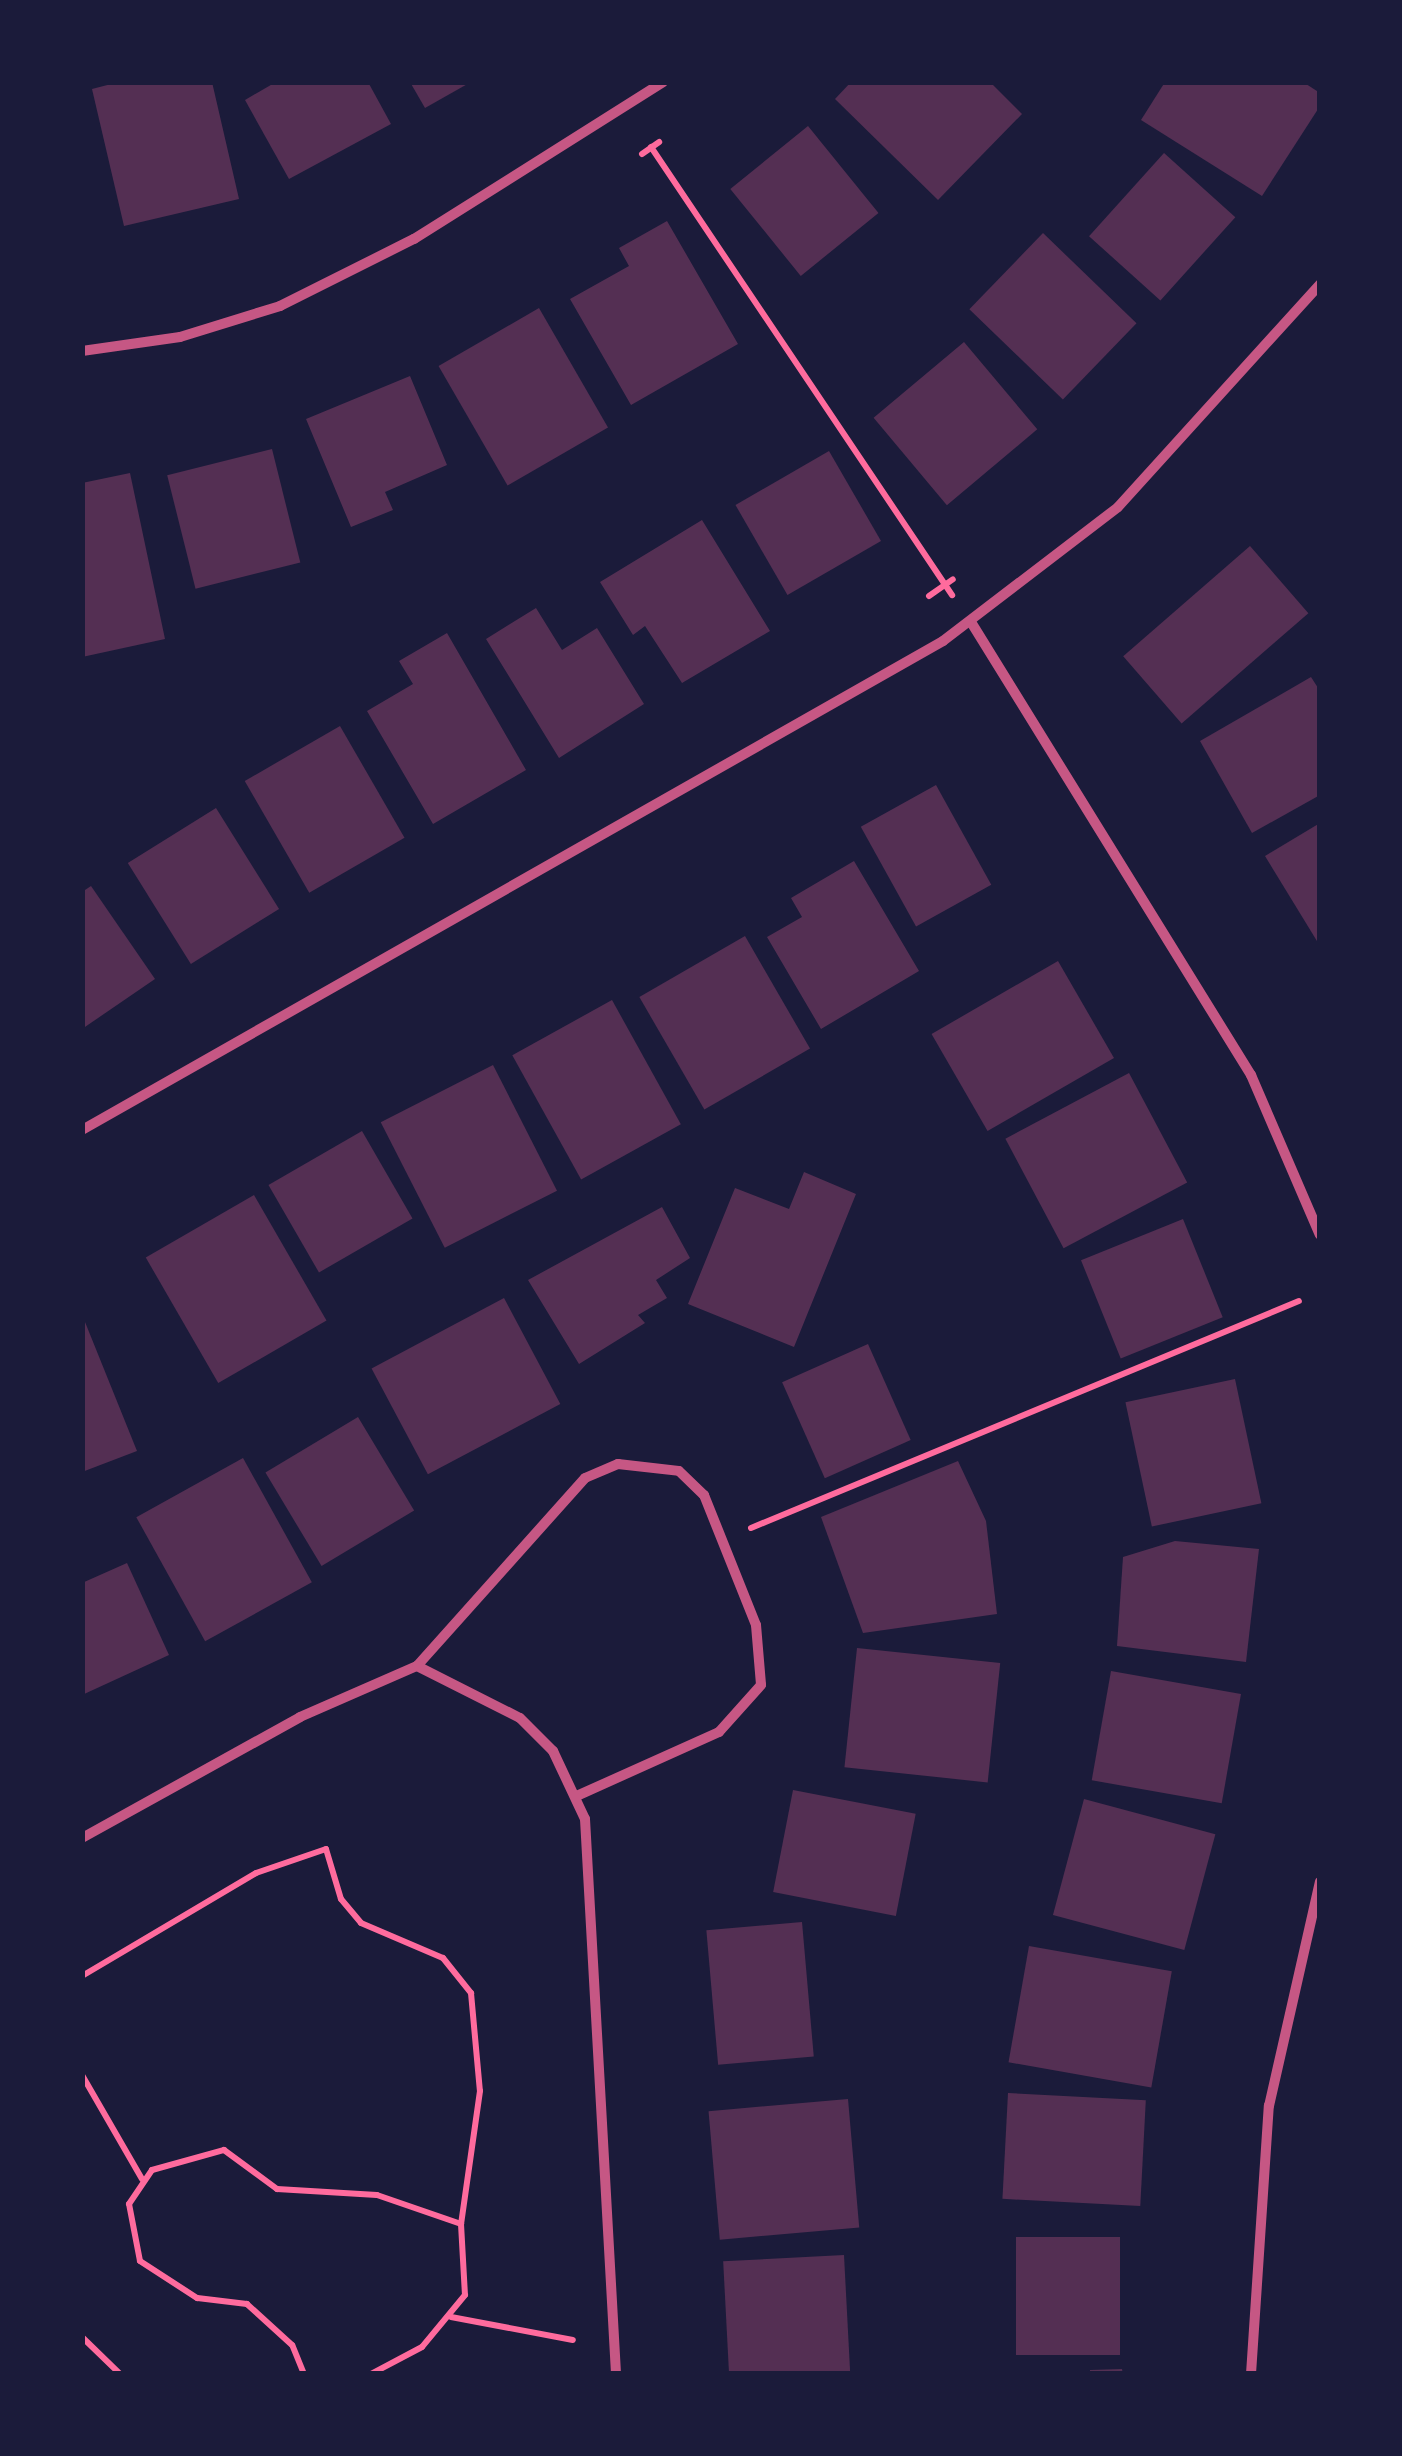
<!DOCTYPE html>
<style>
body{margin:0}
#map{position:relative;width:1402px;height:2456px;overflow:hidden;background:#1b1b3a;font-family:"Roboto Condensed",sans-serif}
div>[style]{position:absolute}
.building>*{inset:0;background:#542f53;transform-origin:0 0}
.path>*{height:6px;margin:-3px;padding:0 3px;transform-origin:3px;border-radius:3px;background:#ff6b9d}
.minor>*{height:10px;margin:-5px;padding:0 5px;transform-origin:5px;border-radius:5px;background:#c65784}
span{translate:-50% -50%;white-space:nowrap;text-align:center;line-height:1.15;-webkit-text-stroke:8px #1b1b3a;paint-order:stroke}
.frame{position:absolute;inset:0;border:85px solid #1b1b3a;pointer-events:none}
</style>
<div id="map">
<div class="building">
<div style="clip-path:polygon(119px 82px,212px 82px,239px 199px,124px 226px,92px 89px)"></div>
<div style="clip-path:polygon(276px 82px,368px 82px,391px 124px,289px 179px,245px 100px)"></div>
<div style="clip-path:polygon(410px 82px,471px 82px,425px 108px)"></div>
<div style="clip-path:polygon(851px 82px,990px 82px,1022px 114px,938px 200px,835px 99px)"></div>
<div style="clip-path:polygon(1165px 82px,1303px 82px,1320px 93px,1320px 106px,1262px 196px,1141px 120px)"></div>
<div style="left:808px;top:126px;width:112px;height:100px;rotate:51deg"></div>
<div style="left:1164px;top:153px;width:96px;height:112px;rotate:42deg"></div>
<div style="clip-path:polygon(667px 221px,738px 344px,631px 405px,570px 299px,629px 266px,619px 248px)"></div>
<div style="left:1043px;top:233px;width:130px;height:106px;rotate:44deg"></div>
<div style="left:539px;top:308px;width:138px;height:116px;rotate:60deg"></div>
<div style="left:964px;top:342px;width:114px;height:118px;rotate:50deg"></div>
<div style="clip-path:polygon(410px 376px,447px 465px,385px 492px,393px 510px,351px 527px,306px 419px)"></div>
<div style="left:272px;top:449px;width:117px;height:108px;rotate:76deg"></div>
<div style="left:829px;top:451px;width:104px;height:108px;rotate:60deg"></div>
<div style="clip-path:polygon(130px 473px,165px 639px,82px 657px,82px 483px)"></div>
<div style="clip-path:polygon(702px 520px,770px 631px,682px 683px,645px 626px,633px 635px,600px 582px)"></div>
<div style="left:1250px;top:546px;width:89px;height:168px;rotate:49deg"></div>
<div style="clip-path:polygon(536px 608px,562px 650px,597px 628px,644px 704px,559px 758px,486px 639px)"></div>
<div style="clip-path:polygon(447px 633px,526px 770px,433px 824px,367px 711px,413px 684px,399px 661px)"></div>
<div style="clip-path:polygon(1311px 677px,1320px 691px,1320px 795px,1252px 833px,1200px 741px)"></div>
<div style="left:340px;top:726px;width:129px;height:110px;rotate:60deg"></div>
<div style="left:936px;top:785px;width:114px;height:86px;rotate:61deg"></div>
<div style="left:216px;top:808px;width:119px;height:104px;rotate:58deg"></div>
<div style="clip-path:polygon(1320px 823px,1320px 946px,1265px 856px)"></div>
<div style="clip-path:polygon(854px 861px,919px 971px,821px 1029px,767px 937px,802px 917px,791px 898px)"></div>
<div style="clip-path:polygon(91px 886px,155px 979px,82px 1029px,82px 892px)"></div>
<div style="left:745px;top:936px;width:130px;height:122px;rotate:60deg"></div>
<div style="left:1058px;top:961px;width:112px;height:146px;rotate:60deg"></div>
<div style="left:612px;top:1000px;width:142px;height:114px;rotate:61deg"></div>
<div style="left:493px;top:1065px;width:141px;height:126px;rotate:63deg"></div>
<div style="left:1129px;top:1073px;width:124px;height:140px;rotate:62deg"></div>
<div style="left:362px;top:1131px;width:101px;height:108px;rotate:60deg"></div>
<div style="clip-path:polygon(804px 1172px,856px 1194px,794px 1347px,688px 1304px,735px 1188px,789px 1209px)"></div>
<div style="left:254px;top:1195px;width:145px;height:125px;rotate:60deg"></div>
<div style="clip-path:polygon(662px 1207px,690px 1258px,656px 1280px,667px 1298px,638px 1315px,645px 1323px,579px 1364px,528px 1280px)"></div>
<div style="left:1183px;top:1219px;width:106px;height:110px;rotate:68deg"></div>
<div style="left:504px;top:1298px;width:120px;height:150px;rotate:62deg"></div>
<div style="clip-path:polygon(85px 1322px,137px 1451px,82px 1472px,82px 1323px)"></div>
<div style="left:868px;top:1344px;width:105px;height:94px;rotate:66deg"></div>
<div style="left:1235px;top:1379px;width:127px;height:112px;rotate:78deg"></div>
<div style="left:358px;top:1417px;width:109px;height:108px;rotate:59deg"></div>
<div style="left:243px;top:1458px;width:142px;height:122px;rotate:61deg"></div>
<div style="clip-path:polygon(958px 1461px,986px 1521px,997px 1614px,863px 1633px,821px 1517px)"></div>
<div style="clip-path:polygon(1175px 1541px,1259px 1549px,1246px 1662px,1117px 1646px,1123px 1557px)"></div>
<div style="clip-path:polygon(127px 1563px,169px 1655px,82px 1695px,82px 1583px)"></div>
<div style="left:857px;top:1648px;width:144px;height:120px;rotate:6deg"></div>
<div style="left:1111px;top:1671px;width:132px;height:111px;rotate:10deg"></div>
<div style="left:793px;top:1790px;width:125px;height:104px;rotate:11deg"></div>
<div style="left:1084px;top:1799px;width:136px;height:120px;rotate:15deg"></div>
<div style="left:802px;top:1922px;width:135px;height:96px;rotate:85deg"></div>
<div style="left:1029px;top:1946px;width:145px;height:118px;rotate:10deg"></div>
<div style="left:1008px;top:2093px;width:138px;height:106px;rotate:3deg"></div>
<div style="left:848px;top:2099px;width:129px;height:140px;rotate:85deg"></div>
<div style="left:1016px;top:2237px;width:104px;height:118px"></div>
<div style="left:844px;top:2255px;width:119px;height:121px;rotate:87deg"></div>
<div style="clip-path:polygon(1122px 2369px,1123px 2374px,1090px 2374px,1090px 2370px)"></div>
</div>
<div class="path">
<div style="left:651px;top:147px;width:540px;rotate:56.1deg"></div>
<div style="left:642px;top:154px;width:21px;rotate:-35deg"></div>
<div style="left:929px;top:596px;width:29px;rotate:-35deg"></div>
<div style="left:751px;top:1528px;width:593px;rotate:-22.5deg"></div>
<div style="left:82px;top:1976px;width:202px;rotate:-30.6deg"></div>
<div style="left:256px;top:1873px;width:74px;rotate:-18.9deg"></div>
<div style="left:326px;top:1849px;width:52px;rotate:73.3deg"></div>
<div style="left:341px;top:1899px;width:31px;rotate:50deg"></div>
<div style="left:361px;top:1923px;width:89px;rotate:23.1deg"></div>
<div style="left:443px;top:1958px;width:45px;rotate:51.3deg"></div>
<div style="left:471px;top:1993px;width:98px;rotate:84.8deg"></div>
<div style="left:480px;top:2091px;width:134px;rotate:98.1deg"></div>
<div style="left:82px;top:2075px;width:120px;rotate:60deg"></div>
<div style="left:451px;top:2317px;width:124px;rotate:10.7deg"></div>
<div style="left:82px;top:2337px;width:53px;rotate:44.2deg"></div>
<div style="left:304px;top:2374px;width:31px;rotate:-112deg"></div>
<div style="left:292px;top:2345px;width:61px;rotate:-137.7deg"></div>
<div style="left:247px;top:2304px;width:50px;rotate:-173.2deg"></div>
<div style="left:197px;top:2298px;width:68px;rotate:-147deg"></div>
<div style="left:140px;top:2261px;width:58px;rotate:-100.9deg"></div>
<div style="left:129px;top:2204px;width:41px;rotate:-55.9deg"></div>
<div style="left:152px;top:2170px;width:75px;rotate:-15.5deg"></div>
<div style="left:224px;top:2150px;width:66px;rotate:36.3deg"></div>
<div style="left:277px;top:2189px;width:100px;rotate:3.4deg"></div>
<div style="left:377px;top:2195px;width:89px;rotate:19deg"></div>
<div style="left:461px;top:2224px;width:71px;rotate:86.8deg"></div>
<div style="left:465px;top:2295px;width:67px;rotate:129.6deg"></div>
<div style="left:422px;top:2347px;width:58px;rotate:152.1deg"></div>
</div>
<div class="minor">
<div style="left:82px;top:351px;width:99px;rotate:-8.1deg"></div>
<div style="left:180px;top:337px;width:105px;rotate:-17.2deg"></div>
<div style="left:280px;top:306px;width:150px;rotate:-26.6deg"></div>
<div style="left:414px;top:239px;width:294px;rotate:-32.2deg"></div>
<div style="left:971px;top:622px;width:533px;rotate:58.28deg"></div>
<div style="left:1251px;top:1075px;width:174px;rotate:66.7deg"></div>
<div style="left:82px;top:1130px;width:990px;rotate:-29.59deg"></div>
<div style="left:943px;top:641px;width:220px;rotate:-37.4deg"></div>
<div style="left:1118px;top:507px;width:301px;rotate:-47.8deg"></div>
<div style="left:417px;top:1666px;width:252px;rotate:-48.2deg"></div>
<div style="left:585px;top:1478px;width:36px;rotate:-23deg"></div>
<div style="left:618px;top:1464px;width:61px;rotate:6.5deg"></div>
<div style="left:679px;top:1471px;width:35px;rotate:44deg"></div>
<div style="left:704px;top:1495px;width:140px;rotate:68.2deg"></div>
<div style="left:756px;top:1625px;width:60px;rotate:85.2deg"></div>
<div style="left:761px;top:1685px;width:63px;rotate:131.8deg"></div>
<div style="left:719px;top:1732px;width:154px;rotate:155.8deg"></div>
<div style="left:82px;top:1838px;width:249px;rotate:-29deg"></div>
<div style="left:300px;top:1717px;width:128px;rotate:-23.6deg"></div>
<div style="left:417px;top:1666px;width:115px;rotate:26.8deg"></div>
<div style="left:520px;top:1718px;width:47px;rotate:45deg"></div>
<div style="left:553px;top:1751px;width:75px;rotate:64.8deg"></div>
<div style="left:585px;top:1819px;width:556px;rotate:86.8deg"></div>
<div style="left:1251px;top:2374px;width:269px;rotate:-86.2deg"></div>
<div style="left:1269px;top:2106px;width:230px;rotate:-77.2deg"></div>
</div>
<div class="frame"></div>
</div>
